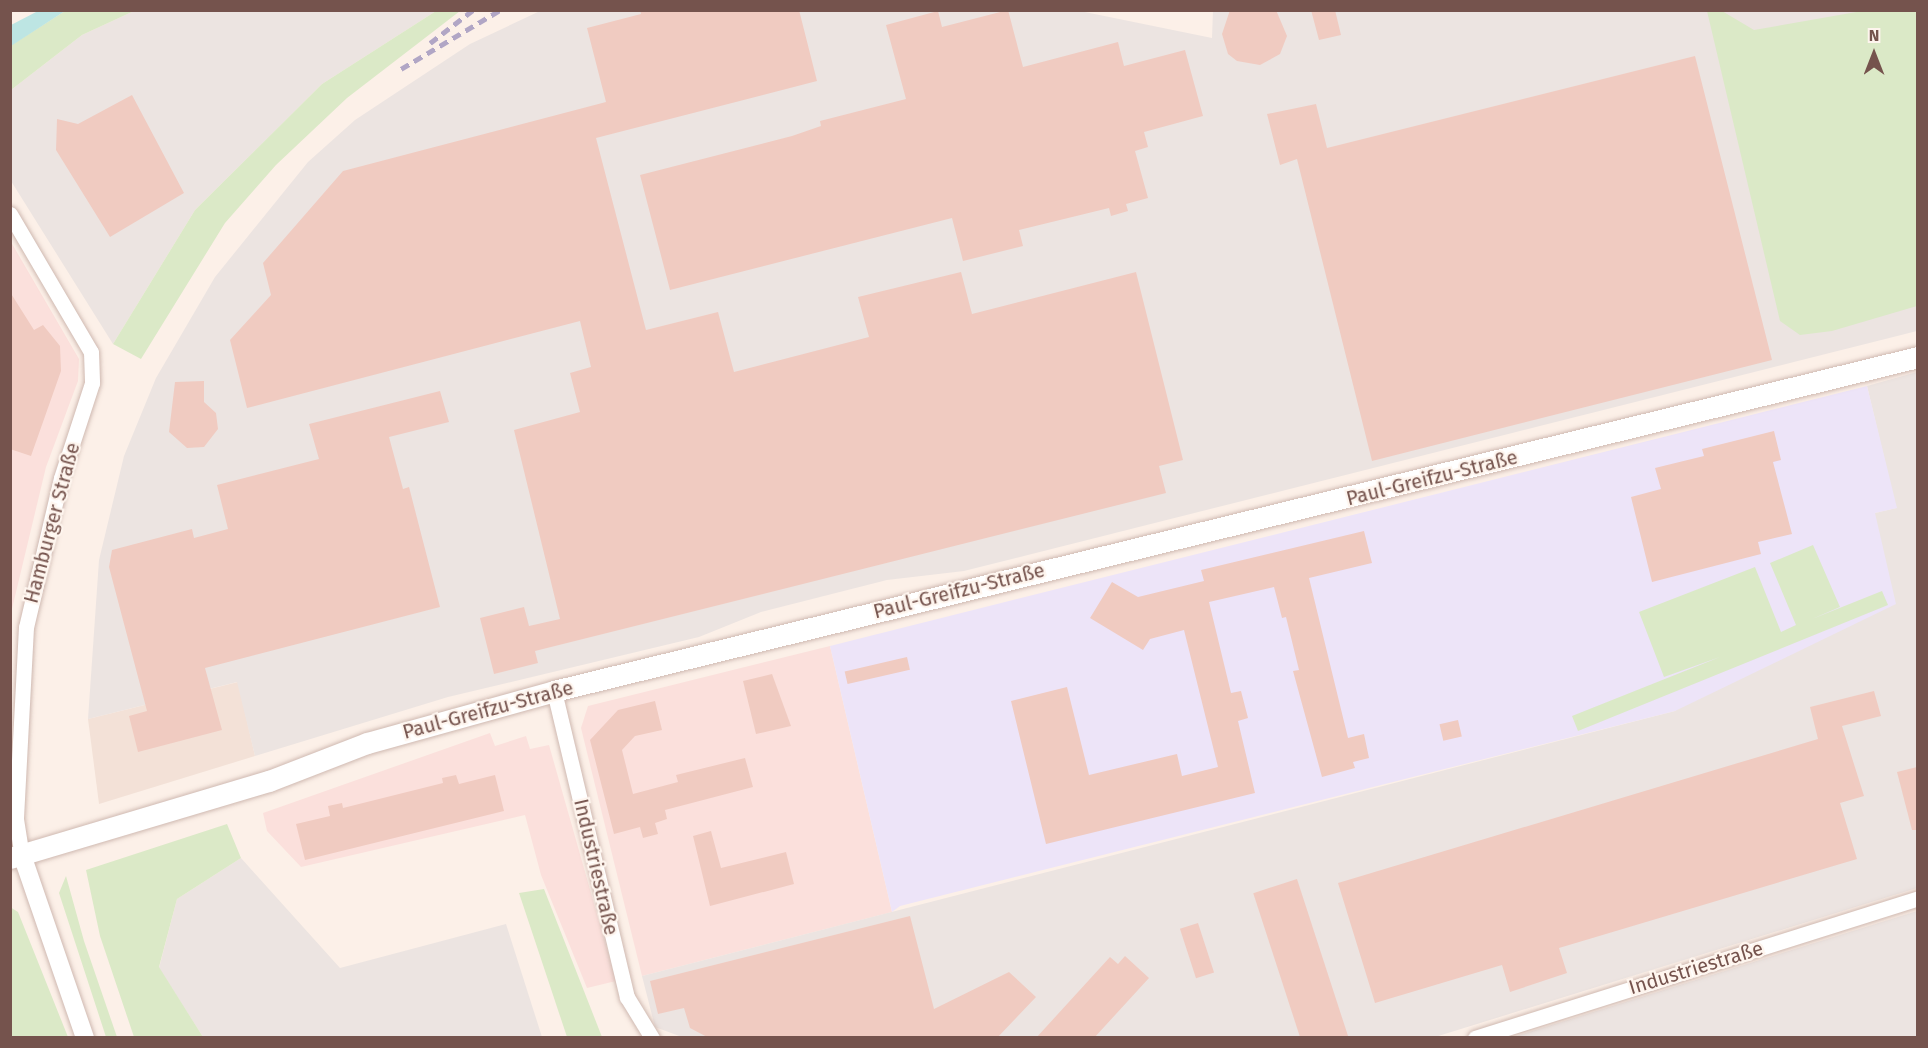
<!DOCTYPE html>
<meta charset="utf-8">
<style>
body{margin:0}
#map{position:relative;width:1928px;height:1048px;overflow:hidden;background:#fcf0e8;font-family:"Fira Sans",sans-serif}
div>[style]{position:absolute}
.residential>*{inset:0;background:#f3e1d7}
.commercial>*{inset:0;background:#fbe0dc}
.industrial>*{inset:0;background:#ece4e1}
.education>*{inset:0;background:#ede4f8}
.green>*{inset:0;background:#dbe9c7}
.water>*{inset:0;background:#bde5e3}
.building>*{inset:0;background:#f0cbc1;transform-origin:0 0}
.roads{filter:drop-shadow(0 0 2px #cfb9b1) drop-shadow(0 0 2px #cfb9b1)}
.minor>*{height:15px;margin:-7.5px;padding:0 7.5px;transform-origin:7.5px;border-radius:7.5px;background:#fff}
.tertiary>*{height:18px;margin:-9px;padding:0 9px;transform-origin:9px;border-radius:9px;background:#fff}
.secondary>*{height:21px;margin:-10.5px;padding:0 10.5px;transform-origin:10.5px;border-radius:10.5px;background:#fff}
.rail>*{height:4.5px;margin-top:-2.25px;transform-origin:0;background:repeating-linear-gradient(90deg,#b1a6c5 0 9px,transparent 0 15px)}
span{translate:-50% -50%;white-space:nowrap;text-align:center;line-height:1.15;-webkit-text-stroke:4.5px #fef5ee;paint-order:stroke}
.street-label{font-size:20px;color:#75534d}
.frame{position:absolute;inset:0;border:12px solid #75534d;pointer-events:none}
.north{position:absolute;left:1844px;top:24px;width:60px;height:60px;-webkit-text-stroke:4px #fef5ee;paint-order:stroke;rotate:0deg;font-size:16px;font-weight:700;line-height:24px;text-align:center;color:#75534d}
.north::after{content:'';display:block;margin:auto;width:21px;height:27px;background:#75534d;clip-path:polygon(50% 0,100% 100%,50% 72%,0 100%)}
</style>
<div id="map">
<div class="residential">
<div style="clip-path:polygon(238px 682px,255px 756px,99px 804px,88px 719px)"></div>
</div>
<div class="commercial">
<div style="clip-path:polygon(11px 242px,79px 359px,78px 381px,46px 467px,11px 613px)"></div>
<div style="clip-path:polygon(830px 646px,892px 912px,642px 976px,581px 728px,588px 706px)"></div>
<div style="clip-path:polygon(490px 733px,495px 746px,526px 736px,530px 749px,549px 745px,616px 981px,587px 988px,541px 875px,525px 815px,301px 867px,267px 831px,263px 813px)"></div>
</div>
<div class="industrial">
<div style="clip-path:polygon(1075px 10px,1212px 38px,1213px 10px,1917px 11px,1917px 331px,964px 571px,887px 580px,761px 612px,699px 637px,448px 697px,255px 756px,237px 682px,88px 719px,99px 560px,124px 456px,156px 378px,215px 277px,308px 162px,355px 120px,470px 44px,540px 11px)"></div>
<div style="clip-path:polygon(134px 11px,436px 11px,322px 84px,195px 210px,113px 344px,11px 181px,11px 90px,82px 35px)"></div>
<div style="clip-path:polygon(1917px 372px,1917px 888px,1435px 1037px,682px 1037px,655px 1027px,642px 976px,1675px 711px,1875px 513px,1896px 508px,1867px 386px)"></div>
<div style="clip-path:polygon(241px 858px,340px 968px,506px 924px,542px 1037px,203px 1037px,159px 968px,177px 899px)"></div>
<div style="clip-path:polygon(1917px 911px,1917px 1037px,1513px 1037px)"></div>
</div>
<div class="education">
<div style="clip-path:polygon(1867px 386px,1897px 508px,1875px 513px,1896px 604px,1675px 711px,900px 906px,892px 912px,830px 646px)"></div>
</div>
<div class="green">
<div style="clip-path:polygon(65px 11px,134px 11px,82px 35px,11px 90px,10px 46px)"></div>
<div style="clip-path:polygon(436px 11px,460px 11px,347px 98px,276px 165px,225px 223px,141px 359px,113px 344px,195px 210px,322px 84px)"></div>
<div style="clip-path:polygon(1707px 11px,1722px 11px,1754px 30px,1862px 11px,1917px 11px,1917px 306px,1832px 331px,1800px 335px,1780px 321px)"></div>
<div style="clip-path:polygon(1813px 545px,1840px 607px,1812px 619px,1882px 591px,1888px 605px,1578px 731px,1572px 716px,1720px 657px,1664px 677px,1639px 612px,1755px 567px,1781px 632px,1796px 625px,1770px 563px)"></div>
<div style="clip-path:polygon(227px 824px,241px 858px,177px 899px,159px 967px,203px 1037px,134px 1037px,100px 936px,86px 870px)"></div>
<div style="clip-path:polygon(66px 876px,84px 941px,117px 1037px,106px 1037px,59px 893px)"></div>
<div style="clip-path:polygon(544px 889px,602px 1037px,567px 1037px,519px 893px)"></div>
<div style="clip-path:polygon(10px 907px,18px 912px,68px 1037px,11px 1037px)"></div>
</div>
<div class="water">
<div style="clip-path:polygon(38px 11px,65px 11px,11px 46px,11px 25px)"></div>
</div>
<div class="building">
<div style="clip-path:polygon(640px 10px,799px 10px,817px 81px,596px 138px,646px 330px,718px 312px,734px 372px,869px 337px,858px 297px,961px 272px,972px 314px,1136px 272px,1183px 460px,1159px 466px,1166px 493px,535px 651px,538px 663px,494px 674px,480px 618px,524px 607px,529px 626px,560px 619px,514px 430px,580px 412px,570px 373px,591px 367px,580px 321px,247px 408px,230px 340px,271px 295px,263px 263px,343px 171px,606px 102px,587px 28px,641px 14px)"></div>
<div style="clip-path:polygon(1008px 10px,1023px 67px,1118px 42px,1124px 66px,1185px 50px,1203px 116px,1144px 132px,1148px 147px,1135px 151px,1148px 198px,1126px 204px,1128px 211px,1111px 216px,1109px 208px,1019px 230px,1023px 246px,963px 261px,952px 218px,670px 290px,640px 175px,792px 136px,821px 126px,820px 121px,906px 99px,886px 25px,938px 11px,942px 27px)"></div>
<div style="clip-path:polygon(1230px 10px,1276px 10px,1287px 36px,1280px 54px,1260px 65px,1237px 61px,1228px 54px,1222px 34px)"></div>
<div style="clip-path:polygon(1311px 10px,1335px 10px,1341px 35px,1319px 40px)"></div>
<div style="clip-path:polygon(1695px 56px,1772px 360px,1372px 461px,1297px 159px,1280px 165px,1267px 114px,1316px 104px,1327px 148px)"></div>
<div style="clip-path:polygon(132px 95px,184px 193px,110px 237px,56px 150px,57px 119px,78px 124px)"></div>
<div style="clip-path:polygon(10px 292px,34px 330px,43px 325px,60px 346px,61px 371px,31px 456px,10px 449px)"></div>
<div style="clip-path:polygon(204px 381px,204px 402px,216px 413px,218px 429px,204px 447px,187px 448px,169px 432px,175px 382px)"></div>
<div style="clip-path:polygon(440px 391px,449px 422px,389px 437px,403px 489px,409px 487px,440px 607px,205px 668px,222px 730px,138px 752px,129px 716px,147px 711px,109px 567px,112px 550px,192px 529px,194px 538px,228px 529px,217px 485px,319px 459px,309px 424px)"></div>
<div style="clip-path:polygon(1774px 431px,1781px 460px,1773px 462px,1792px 534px,1758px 542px,1761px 554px,1652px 582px,1631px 497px,1661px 489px,1655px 468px,1704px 456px,1702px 449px)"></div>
<div style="clip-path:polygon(1364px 531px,1372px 563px,1309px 578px,1348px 738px,1364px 734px,1369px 758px,1353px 762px,1355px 768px,1322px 777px,1293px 671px,1299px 670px,1286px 617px,1282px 618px,1274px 587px,1209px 602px,1231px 693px,1241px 691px,1248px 718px,1238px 721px,1255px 793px,1046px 844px,1011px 701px,1067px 687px,1089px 775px,1177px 754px,1182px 776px,1218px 767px,1184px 630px,1150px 639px,1143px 650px,1090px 618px,1112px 582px,1138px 597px,1204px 581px,1201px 570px)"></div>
<div style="left:907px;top:657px;width:13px;height:64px;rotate:77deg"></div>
<div style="clip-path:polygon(772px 674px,791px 726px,756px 734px,743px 681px)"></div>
<div style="clip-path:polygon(1874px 691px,1881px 716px,1842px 726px,1864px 796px,1840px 803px,1857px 859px,1559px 948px,1567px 973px,1510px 992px,1502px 965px,1375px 1003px,1338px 883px,1818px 739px,1810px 707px)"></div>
<div style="clip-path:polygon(655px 701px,662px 730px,635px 736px,622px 750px,633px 794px,678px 782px,676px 775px,745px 758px,753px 787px,665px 810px,667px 819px,655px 823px,658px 834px,643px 838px,640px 827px,614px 834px,590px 740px,618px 710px)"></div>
<div style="left:1458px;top:720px;width:17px;height:19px;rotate:77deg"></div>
<div style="clip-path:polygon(1917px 767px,1917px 830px,1912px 830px,1897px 772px)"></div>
<div style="clip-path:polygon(456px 775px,459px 784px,495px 775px,504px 811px,305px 860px,296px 824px,330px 816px,328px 806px,342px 803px,343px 808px,443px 783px,442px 778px)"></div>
<div style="clip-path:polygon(711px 831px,721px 868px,786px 852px,794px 884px,710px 906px,693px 836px)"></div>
<div style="left:1297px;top:879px;width:167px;height:46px;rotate:72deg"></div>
<div style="clip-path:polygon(910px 916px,934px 1009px,1009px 972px,1036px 997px,997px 1038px,709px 1038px,690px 1028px,684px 1008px,658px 1014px,650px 981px)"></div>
<div style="left:1198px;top:923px;width:52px;height:19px;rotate:72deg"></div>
<div style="clip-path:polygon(1125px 956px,1149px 978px,1094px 1038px,1036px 1038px,1110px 957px,1118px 964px)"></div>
</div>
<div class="roads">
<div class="minor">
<div style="left:10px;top:214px;width:160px;rotate:59.6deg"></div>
<div style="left:91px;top:352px;width:31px;rotate:88deg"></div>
<div style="left:92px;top:383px;width:100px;rotate:108.1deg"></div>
<div style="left:61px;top:478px;width:153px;rotate:103.2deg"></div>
<div style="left:26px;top:627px;width:192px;rotate:93deg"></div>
<div style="left:16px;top:819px;width:36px;rotate:81deg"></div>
<div style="left:554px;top:691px;width:315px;rotate:76.6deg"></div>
<div style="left:627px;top:997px;width:48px;rotate:58.6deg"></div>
<div style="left:1475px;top:1038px;width:465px;rotate:-17.5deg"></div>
</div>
<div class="tertiary">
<div style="left:22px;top:855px;width:194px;rotate:71deg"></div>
</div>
<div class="secondary">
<div style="left:10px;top:858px;width:270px;rotate:-16.6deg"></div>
<div style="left:269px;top:781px;width:105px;rotate:-21.2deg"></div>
<div style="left:367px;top:743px;width:194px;rotate:-15.5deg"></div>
<div style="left:554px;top:691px;width:1404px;rotate:-13.76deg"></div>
</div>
</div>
<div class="rail">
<div style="left:430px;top:43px;width:54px;rotate:-37.5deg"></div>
<div style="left:401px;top:69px;width:115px;rotate:-30.8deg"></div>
</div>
<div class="street-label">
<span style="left:1432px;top:478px;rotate:-14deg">Paul-Greifzu-Straße</span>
<span style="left:52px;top:523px;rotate:-75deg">Hamburger Straße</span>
<span style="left:959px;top:591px;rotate:-14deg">Paul-Greifzu-Straße</span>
<span style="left:488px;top:710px;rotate:-15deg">Paul-Greifzu-Straße</span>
<span style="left:596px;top:867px;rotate:77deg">Industriestraße</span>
<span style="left:1696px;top:968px;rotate:-17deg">Industriestraße</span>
</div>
<div class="frame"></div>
<div class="north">N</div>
</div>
